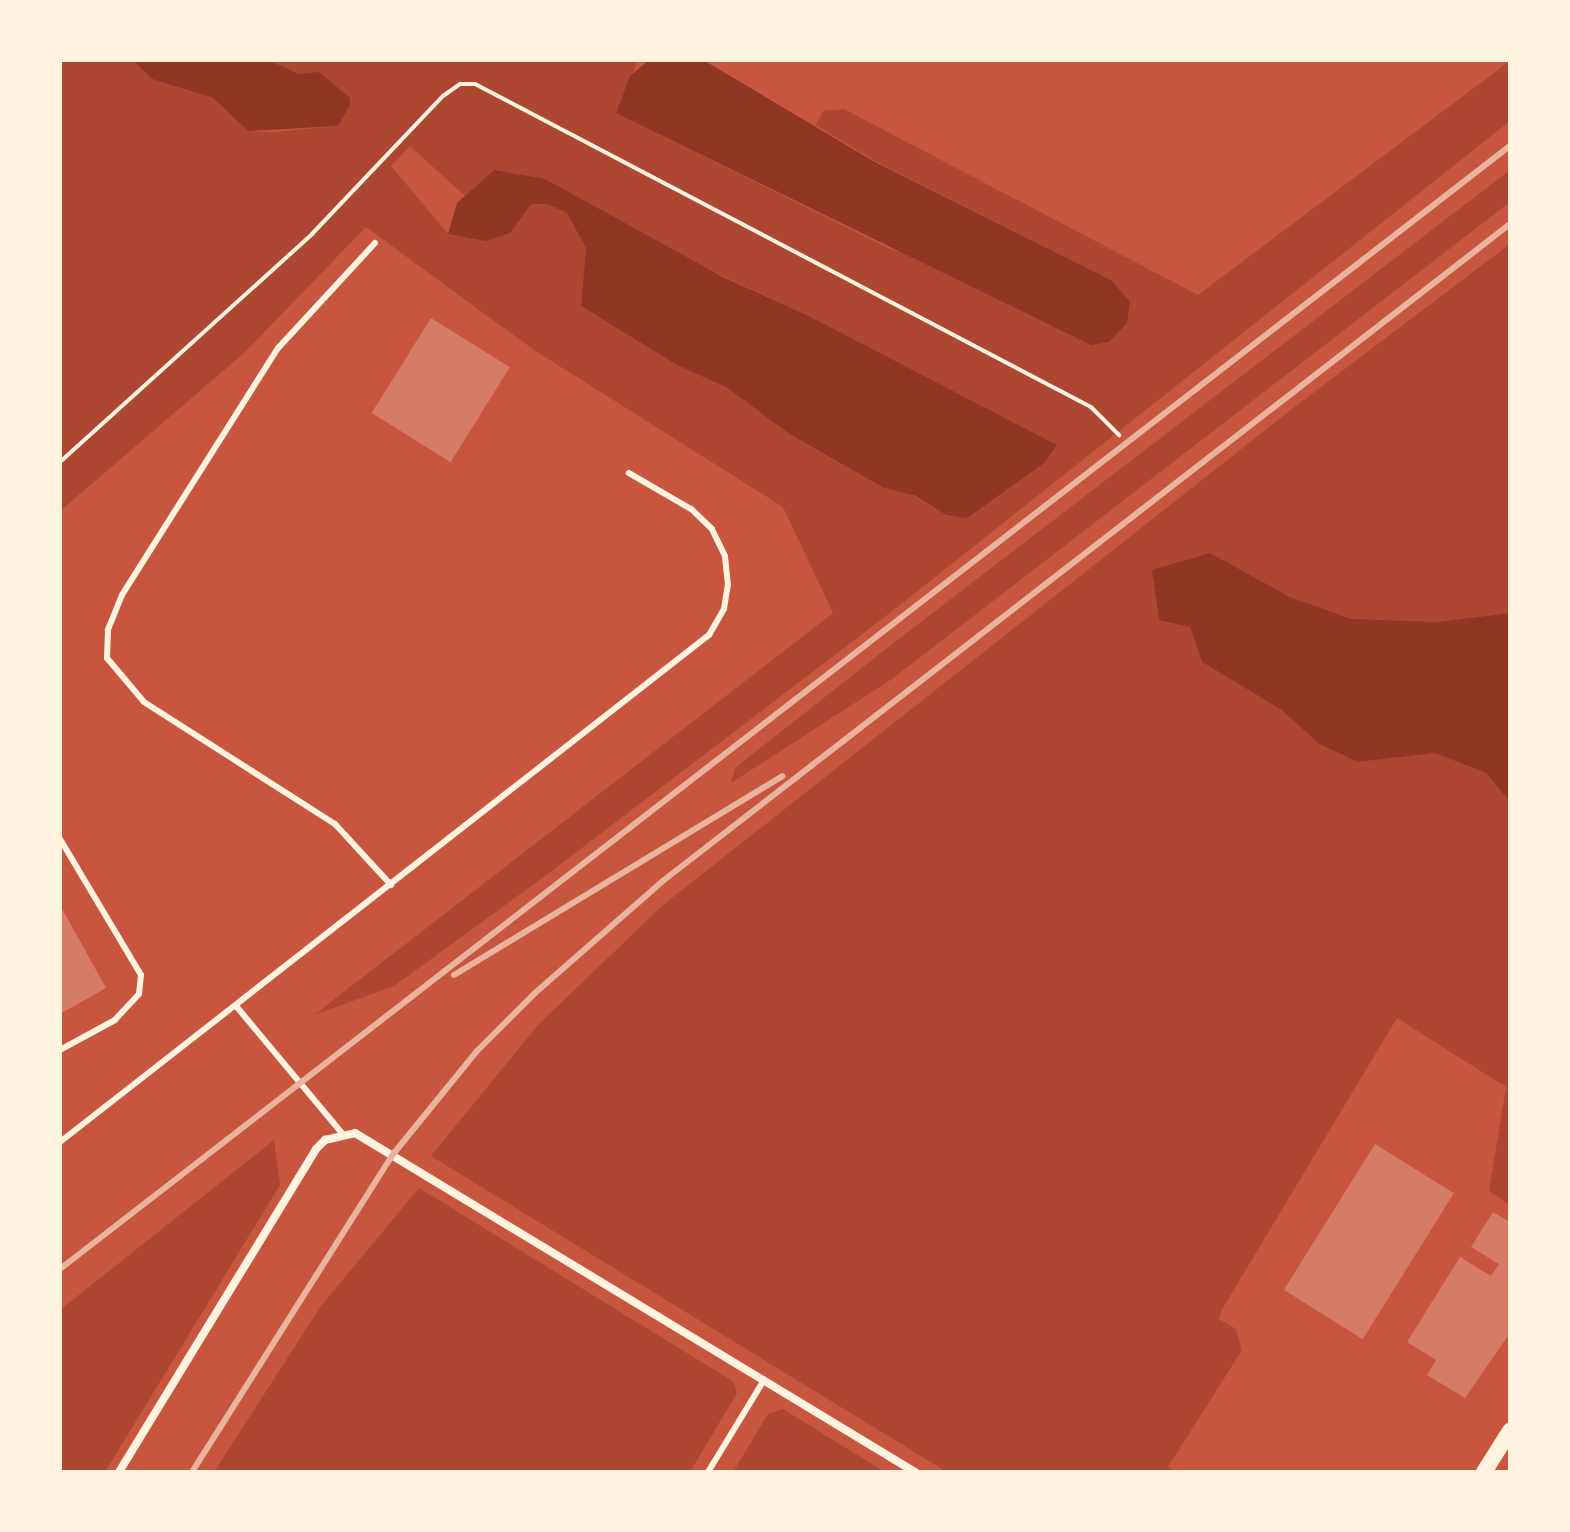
<!DOCTYPE html>
<style>
body{margin:0}
#map{position:relative;width:1570px;height:1532px;overflow:hidden;background:#c8553d;font-family:"Alegreya Sans",sans-serif}
div>[style]{position:absolute}
.green>*{inset:0;background:#ae4732}
.water>*{inset:0;background:#8f3625}
.building>*{inset:0;background:#d67c66;transform-origin:0 0}
.path>*{height:4px;margin:-2px;padding:0 2px;transform-origin:2px;border-radius:2px;background:#fff3e0}
.service>*{height:6px;margin:-3px;padding:0 3px;transform-origin:3px;border-radius:3px;background:#fff3e0}
.minor>*{height:8px;margin:-4px;padding:0 4px;transform-origin:4px;border-radius:4px;background:#fff3e0}
.secondary>*{height:16px;margin:-8px;padding:0 8px;transform-origin:8px;border-radius:8px;background:#fff3e0}
.rail>*{height:6px;margin:-3px;padding:0 3px;transform-origin:3px;border-radius:3px;background:#e9b49f}
span{translate:-50% -50%;white-space:nowrap;text-align:center;line-height:1.15;-webkit-text-stroke:6px #fff3e0;paint-order:stroke}
.frame{position:absolute;inset:0;border:62px solid #fff3e0;pointer-events:none}
</style>
<div id="map">
<div class="green">
<div style="clip-path:polygon(evenodd,60px 60px,132px 60px,152px 79px,213px 98px,248px 131px,274px 132px,338px 126px,319px 73px,299px 74px,268px 60px,638px 60px,617px 113px,892px 250px,1111px 280px,873px 160px,816px 125px,823px 111px,844px 109px,1198px 295px,1510px 61px,1510px 121px,891px 612px,549px 873px,394px 986px,314px 1015px,833px 613px,783px 507px,534px 350px,366px 227px,244px 353px,60px 511px,60px 60px,410px 146px,465px 196px,494px 170px,807px 315px,1057px 445px,1044px 463px,946px 515px,915px 496px,884px 488px,788px 434px,729px 388px,677px 365px,581px 306px,586px 248px,567px 213px,547px 204px,531px 204px,449px 235px,391px 166px,410px 146px)"></div>
<div style="clip-path:polygon(1510px 170px,1510px 202px,892px 679px,731px 783px,735px 768px,887px 648px)"></div>
<div style="clip-path:polygon(1510px 244px,1510px 613px,1437px 622px,1351px 620px,1290px 597px,1210px 553px,1190px 627px,1202px 662px,1283px 711px,1319px 744px,1358px 762px,1435px 753px,1486px 773px,1510px 802px,1510px 1205px,1489px 1191px,1506px 1087px,1397px 1018px,1221px 1311px,1219px 1319px,1236px 1329px,1242px 1350px,1168px 1467px,1176px 1472px,947px 1472px,431px 1156px,538px 1025px,663px 905px,1292px 409px)"></div>
<div style="clip-path:polygon(274px 1140px,280px 1185px,105px 1472px,60px 1472px,60px 1310px)"></div>
<div style="clip-path:polygon(419px 1188px,734px 1382px,737px 1393px,690px 1472px,214px 1472px,321px 1306px)"></div>
<div style="clip-path:polygon(783px 1409px,885px 1472px,733px 1472px,768px 1414px)"></div>
</div>
<div class="water">
<div style="clip-path:polygon(132px 60px,268px 60px,299px 74px,319px 72px,350px 98px,350px 105px,338px 126px,248px 131px,213px 98px,152px 79px)"></div>
<div style="clip-path:polygon(649px 60px,705px 61px,873px 161px,1111px 280px,1130px 302px,1127px 323px,1109px 342px,1091px 345px,616px 113px,630px 76px)"></div>
<div style="clip-path:polygon(494px 170px,545px 179px,723px 277px,807px 315px,1057px 445px,1044px 463px,967px 518px,946px 515px,916px 496px,884px 488px,789px 434px,728px 388px,677px 365px,581px 306px,586px 248px,567px 213px,547px 204px,531px 204px,510px 233px,486px 241px,448px 234px,457px 203px)"></div>
<div style="clip-path:polygon(1210px 553px,1290px 597px,1351px 619px,1437px 622px,1510px 613px,1510px 802px,1486px 773px,1435px 753px,1358px 762px,1319px 744px,1283px 711px,1202px 662px,1190px 627px,1159px 620px,1152px 570px)"></div>
</div>
<div class="building">
<div style="left:431px;top:318px;width:93px;height:112px;rotate:32deg"></div>
<div style="clip-path:polygon(60px 905px,106px 988px,60px 1014px)"></div>
<div style="left:1375px;top:1144px;width:93px;height:172px;rotate:32deg"></div>
<div style="clip-path:polygon(1493px 1212px,1510px 1222px,1510px 1333px,1465px 1398px,1427px 1375px,1436px 1360px,1407px 1342px,1460px 1257px,1491px 1276px,1499px 1264px,1471px 1247px)"></div>
</div>
<div class="path">
<div style="left:60px;top:462px;width:340px;rotate:-42.1deg"></div>
<div style="left:312px;top:234px;width:190px;rotate:-46.5deg"></div>
<div style="left:443px;top:96px;width:21px;rotate:-35deg"></div>
<div style="left:460px;top:84px;width:15px"></div>
<div style="left:475px;top:84px;width:696px;rotate:27.67deg"></div>
<div style="left:1091px;top:407px;width:40px;rotate:45deg"></div>
</div>
<div class="service">
<div style="left:375px;top:243px;width:143px;rotate:132.7deg"></div>
<div style="left:278px;top:348px;width:292px;rotate:122.3deg"></div>
<div style="left:122px;top:595px;width:38px;rotate:112deg"></div>
<div style="left:108px;top:630px;width:28px;rotate:92deg"></div>
<div style="left:107px;top:658px;width:57px;rotate:49.9deg"></div>
<div style="left:144px;top:702px;width:227px;rotate:32.6deg"></div>
<div style="left:335px;top:824px;width:83px;rotate:47.4deg"></div>
<div style="left:60px;top:839px;width:158px;rotate:59.2deg"></div>
<div style="left:141px;top:975px;width:19px;rotate:96deg"></div>
<div style="left:139px;top:994px;width:35px;rotate:133deg"></div>
<div style="left:115px;top:1020px;width:63px;rotate:151.4deg"></div>
<div style="left:236px;top:1006px;width:165px;rotate:50.2deg"></div>
<div style="left:60px;top:1142px;width:824px;rotate:-38deg"></div>
<div style="left:709px;top:635px;width:30px;rotate:-60deg"></div>
<div style="left:724px;top:609px;width:24px;rotate:-81deg"></div>
<div style="left:728px;top:585px;width:29px;rotate:-96deg"></div>
<div style="left:725px;top:556px;width:30px;rotate:-116deg"></div>
<div style="left:712px;top:529px;width:29px;rotate:-136deg"></div>
<div style="left:691px;top:509px;width:72px;rotate:-149.9deg"></div>
<div style="left:708px;top:1472px;width:108px;rotate:-58.7deg"></div>
</div>
<div class="minor">
<div style="left:119px;top:1472px;width:378px;rotate:-58.6deg"></div>
<div style="left:316px;top:1149px;width:13px;rotate:-45deg"></div>
<div style="left:325px;top:1140px;width:31px;rotate:-13deg"></div>
<div style="left:355px;top:1133px;width:655px;rotate:31.19deg"></div>
</div>
<div class="secondary">
<div style="left:1484px;top:1472px;width:49px;rotate:-57.6deg"></div>
</div>
<div class="rail">
<div style="left:454px;top:975px;width:384px;rotate:-31.2deg"></div>
<div style="left:60px;top:1269px;width:1834px;rotate:-37.76deg"></div>
<div style="left:192px;top:1472px;width:378px;rotate:-57.7deg"></div>
<div style="left:394px;top:1153px;width:132px;rotate:-50.9deg"></div>
<div style="left:477px;top:1051px;width:82px;rotate:-45deg"></div>
<div style="left:535px;top:993px;width:171px;rotate:-41.2deg"></div>
<div style="left:664px;top:880px;width:1071px;rotate:-37.79deg"></div>
</div>
<div class="frame"></div>
</div>
